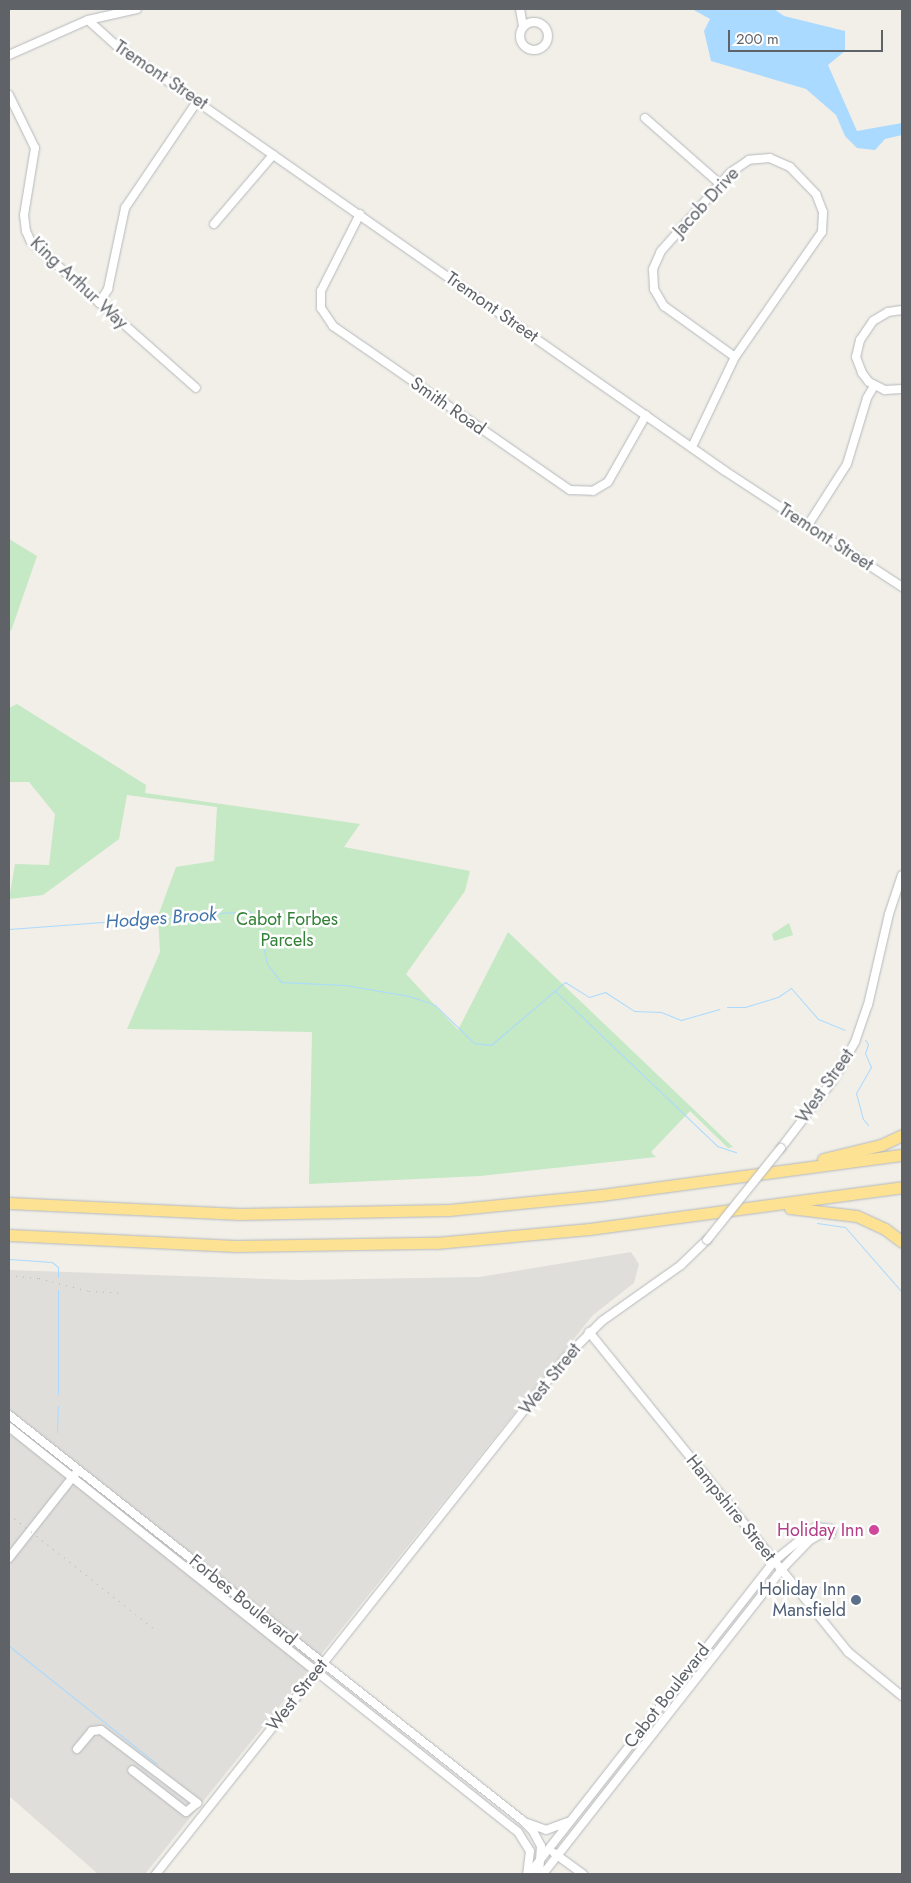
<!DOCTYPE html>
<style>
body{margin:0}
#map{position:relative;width:911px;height:1883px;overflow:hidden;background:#f1efe8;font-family:Jost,sans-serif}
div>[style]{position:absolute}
.industrial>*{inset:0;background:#e0deda}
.green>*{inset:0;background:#c5e8c5}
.water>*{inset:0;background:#aadaff}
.stream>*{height:1px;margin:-0.5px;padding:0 0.5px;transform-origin:0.5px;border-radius:0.5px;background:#aadaff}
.roads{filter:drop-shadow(0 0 1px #b5b8bc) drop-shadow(0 0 1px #b5b8bc)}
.minor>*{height:8px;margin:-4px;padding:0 4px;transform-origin:4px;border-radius:4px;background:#fff}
.minor>.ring{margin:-4px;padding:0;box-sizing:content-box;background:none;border:8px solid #fff;border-radius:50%}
.highway>*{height:11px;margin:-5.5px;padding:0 5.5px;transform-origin:5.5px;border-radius:5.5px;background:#fde293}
.rail>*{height:1px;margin-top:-0.5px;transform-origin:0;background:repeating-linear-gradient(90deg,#b6b7b8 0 1px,transparent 0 7px)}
.bridges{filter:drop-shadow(0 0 1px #b5b8bc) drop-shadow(0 0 1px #b5b8bc)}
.minor-bridge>*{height:8px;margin:-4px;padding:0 4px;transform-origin:4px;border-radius:4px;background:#fff}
.dots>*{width:14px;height:14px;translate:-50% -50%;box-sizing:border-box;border:2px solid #fff;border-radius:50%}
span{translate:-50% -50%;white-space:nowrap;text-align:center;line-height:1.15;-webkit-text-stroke:5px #fff;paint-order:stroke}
.street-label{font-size:18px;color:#5f6368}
.park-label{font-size:18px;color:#348238}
.hotel-label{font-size:18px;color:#b23c85}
.right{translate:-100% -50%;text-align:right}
.service-label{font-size:18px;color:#4e5e75}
.water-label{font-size:19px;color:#4174aa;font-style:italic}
.frame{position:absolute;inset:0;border:10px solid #5f6368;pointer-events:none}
.scale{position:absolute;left:728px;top:30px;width:155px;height:22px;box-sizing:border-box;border:2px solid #5f6368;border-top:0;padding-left:6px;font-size:15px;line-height:18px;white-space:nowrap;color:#5f6368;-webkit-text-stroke:4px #fff;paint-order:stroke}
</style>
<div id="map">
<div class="industrial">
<div style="clip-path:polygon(631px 1252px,639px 1264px,634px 1283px,593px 1315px,145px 1874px,98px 1874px,9px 1796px,9px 1270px,299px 1280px,479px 1277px)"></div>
</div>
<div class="green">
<div style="clip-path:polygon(9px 539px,37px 556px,11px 631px,9px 630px)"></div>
<div style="clip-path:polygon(17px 704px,146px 785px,145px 793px,360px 824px,344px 847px,470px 871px,465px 891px,406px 974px,458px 1030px,508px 932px,733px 1147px,728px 1148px,690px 1111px,651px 1152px,656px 1157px,480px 1176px,309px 1184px,312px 1032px,127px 1029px,160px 952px,158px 916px,176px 867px,214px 861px,217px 807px,127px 795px,119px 839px,43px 895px,9px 899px,15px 864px,49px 865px,55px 814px,29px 782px,9px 782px,9px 708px)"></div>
<div style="clip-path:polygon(789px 923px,793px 935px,774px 941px,772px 934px)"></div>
</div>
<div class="water">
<div style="clip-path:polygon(692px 9px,774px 9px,784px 16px,845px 31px,845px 51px,828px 65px,857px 131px,902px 123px,902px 135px,885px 139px,875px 150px,857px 148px,845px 136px,836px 115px,806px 89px,711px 61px,704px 31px,710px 19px)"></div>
</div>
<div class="stream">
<div style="left:9px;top:929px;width:241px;rotate:-4.3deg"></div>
<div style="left:249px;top:911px;width:11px;rotate:41deg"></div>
<div style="left:257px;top:918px;width:47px;rotate:77.7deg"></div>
<div style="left:267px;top:964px;width:23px;rotate:52deg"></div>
<div style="left:281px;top:982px;width:64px;rotate:2.7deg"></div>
<div style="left:345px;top:985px;width:65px;rotate:9.8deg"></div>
<div style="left:409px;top:996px;width:28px;rotate:19deg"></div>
<div style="left:435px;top:1005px;width:54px;rotate:44.3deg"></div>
<div style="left:474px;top:1043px;width:17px;rotate:7deg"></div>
<div style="left:491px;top:1045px;width:97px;rotate:-40.4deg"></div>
<div style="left:565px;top:982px;width:28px;rotate:32deg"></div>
<div style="left:589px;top:997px;width:17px;rotate:-17deg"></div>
<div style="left:605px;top:992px;width:35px;rotate:33deg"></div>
<div style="left:634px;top:1011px;width:27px;rotate:2deg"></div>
<div style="left:661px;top:1012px;width:22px;rotate:22deg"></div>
<div style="left:681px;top:1020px;width:40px;rotate:-16deg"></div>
<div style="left:554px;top:990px;width:226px;rotate:43.7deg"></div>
<div style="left:717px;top:1146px;width:20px;rotate:18deg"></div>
<div style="left:727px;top:1007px;width:18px"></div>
<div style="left:745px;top:1007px;width:34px;rotate:-17deg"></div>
<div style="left:778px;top:997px;width:16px;rotate:-35deg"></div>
<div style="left:791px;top:988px;width:41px;rotate:48.9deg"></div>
<div style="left:818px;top:1019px;width:29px;rotate:22deg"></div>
<div style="left:865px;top:1040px;width:5px;rotate:53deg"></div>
<div style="left:868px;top:1044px;width:9px;rotate:108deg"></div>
<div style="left:865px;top:1053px;width:15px;rotate:67deg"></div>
<div style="left:871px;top:1067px;width:30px;rotate:120deg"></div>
<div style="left:856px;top:1093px;width:27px;rotate:75deg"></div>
<div style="left:863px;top:1119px;width:8px;rotate:50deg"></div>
<div style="left:817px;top:1223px;width:28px;rotate:8deg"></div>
<div style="left:845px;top:1227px;width:86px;rotate:48.8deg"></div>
<div style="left:9px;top:1259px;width:43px;rotate:4deg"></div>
<div style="left:52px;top:1262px;width:8px;rotate:40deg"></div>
<div style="left:58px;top:1267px;width:10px;rotate:90deg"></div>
<div style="left:58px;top:1394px;width:104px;rotate:-90deg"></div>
<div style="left:57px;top:1432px;width:26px;rotate:-88deg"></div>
<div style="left:9px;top:1646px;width:189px;rotate:38.6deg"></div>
</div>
<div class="roads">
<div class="minor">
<div style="left:520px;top:9px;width:17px;rotate:80deg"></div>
<div style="left:88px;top:20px;width:38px;rotate:42deg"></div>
<div style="left:116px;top:45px;width:743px;rotate:34.97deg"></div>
<div style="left:725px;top:471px;width:212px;rotate:33.2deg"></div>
<div class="ring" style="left:520px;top:22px;width:20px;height:20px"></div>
<div style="left:9px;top:55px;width:86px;rotate:-23.9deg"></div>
<div style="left:88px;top:20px;width:50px;rotate:-12.7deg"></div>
<div style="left:9px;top:95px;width:59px;rotate:63.9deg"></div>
<div style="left:35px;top:148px;width:68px;rotate:99.3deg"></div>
<div style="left:24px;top:215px;width:16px;rotate:83deg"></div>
<div style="left:26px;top:231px;width:12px;rotate:66deg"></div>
<div style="left:31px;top:242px;width:220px;rotate:41.5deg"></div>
<div style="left:645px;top:118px;width:100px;rotate:41.3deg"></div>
<div style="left:360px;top:214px;width:86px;rotate:116.9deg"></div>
<div style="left:321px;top:291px;width:17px;rotate:90deg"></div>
<div style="left:321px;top:308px;width:22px;rotate:56deg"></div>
<div style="left:333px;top:326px;width:288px;rotate:34.7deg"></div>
<div style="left:570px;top:490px;width:23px;rotate:2deg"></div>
<div style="left:593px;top:491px;width:17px;rotate:-31deg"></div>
<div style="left:608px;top:482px;width:77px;rotate:-60.4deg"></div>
<div style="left:214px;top:224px;width:91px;rotate:-49.5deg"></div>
<div style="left:99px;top:303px;width:17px;rotate:-57deg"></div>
<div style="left:108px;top:289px;width:83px;rotate:-78.1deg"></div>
<div style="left:125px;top:208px;width:130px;rotate:-55.9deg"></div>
<div style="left:902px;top:310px;width:14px;rotate:172deg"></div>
<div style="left:888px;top:312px;width:17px;rotate:149deg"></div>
<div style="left:873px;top:321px;width:23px;rotate:124deg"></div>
<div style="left:860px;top:340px;width:17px;rotate:103deg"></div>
<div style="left:856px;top:357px;width:17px;rotate:69deg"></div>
<div style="left:862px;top:373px;width:11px;rotate:52deg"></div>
<div style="left:869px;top:382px;width:18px;rotate:27deg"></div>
<div style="left:885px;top:390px;width:17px;rotate:-3deg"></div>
<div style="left:692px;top:447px;width:100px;rotate:-64.5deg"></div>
<div style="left:735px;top:357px;width:152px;rotate:-55.2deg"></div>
<div style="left:822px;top:232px;width:20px;rotate:-87deg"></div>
<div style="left:823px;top:212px;width:19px;rotate:-111deg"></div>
<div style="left:816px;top:194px;width:37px;rotate:-134deg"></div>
<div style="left:790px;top:167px;width:22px;rotate:-156deg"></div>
<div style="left:770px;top:158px;width:21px;rotate:175deg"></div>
<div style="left:749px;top:160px;width:22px;rotate:146deg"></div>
<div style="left:731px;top:172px;width:106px;rotate:131.5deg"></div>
<div style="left:661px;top:251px;width:20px;rotate:114deg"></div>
<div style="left:653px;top:269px;width:20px;rotate:87deg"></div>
<div style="left:654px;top:289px;width:20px;rotate:60deg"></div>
<div style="left:664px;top:306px;width:87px;rotate:35.7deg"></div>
<div style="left:808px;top:525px;width:72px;rotate:-57.4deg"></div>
<div style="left:847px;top:464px;width:69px;rotate:-73.1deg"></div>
<div style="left:867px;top:398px;width:14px;rotate:-60deg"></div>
<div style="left:781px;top:1148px;width:87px;rotate:-52.5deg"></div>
<div style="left:834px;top:1079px;width:43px;rotate:-60.4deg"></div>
<div style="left:855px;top:1042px;width:39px;rotate:-71deg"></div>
<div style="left:868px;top:1005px;width:93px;rotate:-77deg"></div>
<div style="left:889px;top:914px;width:41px;rotate:-71.6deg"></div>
<div style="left:589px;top:1332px;width:412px;rotate:51deg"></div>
<div style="left:848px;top:1652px;width:70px;rotate:39.2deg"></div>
<div style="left:9px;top:1415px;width:654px;rotate:38.29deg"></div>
<div style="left:522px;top:1820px;width:16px;rotate:45deg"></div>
<div style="left:533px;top:1831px;width:17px;rotate:62deg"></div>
<div style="left:541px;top:1846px;width:28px;rotate:94deg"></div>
<div style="left:9px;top:1427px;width:650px;rotate:38.51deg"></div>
<div style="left:518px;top:1832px;width:22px;rotate:58deg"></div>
<div style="left:530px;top:1851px;width:23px;rotate:97deg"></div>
<div style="left:9px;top:1558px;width:107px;rotate:-51.8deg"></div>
<div style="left:77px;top:1749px;width:23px;rotate:-50deg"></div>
<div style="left:92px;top:1731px;width:9px;rotate:-6deg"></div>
<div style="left:101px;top:1730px;width:121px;rotate:37.2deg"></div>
<div style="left:197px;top:1803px;width:14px;rotate:141deg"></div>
<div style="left:186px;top:1812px;width:68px;rotate:-142.1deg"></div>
<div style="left:527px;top:1823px;width:20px;rotate:20deg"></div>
<div style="left:546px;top:1830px;width:23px;rotate:-20deg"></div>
<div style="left:554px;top:1853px;width:36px;rotate:36deg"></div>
<div style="left:156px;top:1874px;width:661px;rotate:-51.57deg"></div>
<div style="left:567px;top:1356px;width:49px;rotate:-45deg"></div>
<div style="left:602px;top:1321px;width:97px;rotate:-35.3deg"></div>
<div style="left:681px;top:1265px;width:36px;rotate:-44deg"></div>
<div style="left:529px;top:1874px;width:397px;rotate:-51.9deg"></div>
<div style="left:774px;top:1561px;width:54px;rotate:-39deg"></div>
<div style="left:543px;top:1874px;width:386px;rotate:-51.9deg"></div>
<div style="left:781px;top:1570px;width:42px;rotate:-46deg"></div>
<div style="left:810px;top:1540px;width:14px;rotate:-30deg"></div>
<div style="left:822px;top:1533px;width:9px;rotate:6deg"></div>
<div style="left:831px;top:1534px;width:5px;rotate:-79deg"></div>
<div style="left:832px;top:1529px;width:16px;rotate:-173deg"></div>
<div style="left:816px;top:1527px;width:8px;rotate:83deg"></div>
</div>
<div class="highway">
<div style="left:823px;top:1159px;width:60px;rotate:-13.6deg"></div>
<div style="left:881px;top:1145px;width:23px;rotate:-25deg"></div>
<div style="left:9px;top:1203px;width:231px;rotate:2.7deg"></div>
<div style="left:240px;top:1214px;width:209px;rotate:-1.1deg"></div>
<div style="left:449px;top:1210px;width:153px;rotate:-5.6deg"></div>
<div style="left:601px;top:1195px;width:304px;rotate:-7.6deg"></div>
<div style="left:790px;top:1208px;width:67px;rotate:6.8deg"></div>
<div style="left:857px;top:1216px;width:31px;rotate:25deg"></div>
<div style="left:885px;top:1229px;width:21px;rotate:37deg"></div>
<div style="left:9px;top:1235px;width:227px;rotate:2.8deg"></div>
<div style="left:236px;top:1246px;width:200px;rotate:-0.9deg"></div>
<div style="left:436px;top:1243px;width:154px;rotate:-5.2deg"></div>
<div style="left:589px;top:1229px;width:316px;rotate:-7.6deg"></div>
</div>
</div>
<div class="rail">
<div style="left:9px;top:1275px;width:30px;rotate:6deg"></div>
<div style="left:39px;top:1278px;width:52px;rotate:14.6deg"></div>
<div style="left:89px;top:1291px;width:33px;rotate:3deg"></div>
<div style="left:9px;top:1514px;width:189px;rotate:38.3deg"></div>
</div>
<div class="bridges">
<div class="minor-bridge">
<div style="left:707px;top:1240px;width:118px;rotate:-51.2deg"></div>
</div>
</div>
<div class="dots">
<div style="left:874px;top:1530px;background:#d1479c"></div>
<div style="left:856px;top:1600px;background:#5c6f8a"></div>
</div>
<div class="street-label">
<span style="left:161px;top:75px;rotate:34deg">Tremont Street</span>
<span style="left:706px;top:202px;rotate:-47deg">Jacob Drive</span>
<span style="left:79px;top:283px;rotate:43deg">King Arthur Way</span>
<span style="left:492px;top:307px;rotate:35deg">Tremont Street</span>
<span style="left:448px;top:406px;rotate:35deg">Smith Road</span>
<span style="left:826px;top:537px;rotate:33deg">Tremont Street</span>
<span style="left:825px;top:1086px;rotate:-55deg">West Street</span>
<span style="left:550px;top:1379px;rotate:-51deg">West Street</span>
<span style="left:731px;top:1508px;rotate:51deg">Hampshire Street</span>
<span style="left:243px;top:1600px;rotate:39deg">Forbes Boulevard</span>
<span style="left:297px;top:1695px;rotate:-52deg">West Street</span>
<span style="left:667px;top:1696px;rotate:-52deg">Cabot Boulevard</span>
</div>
<div class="park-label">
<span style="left:287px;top:930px">Cabot Forbes<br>Parcels</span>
</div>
<div class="hotel-label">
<span class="right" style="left:864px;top:1530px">Holiday Inn</span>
</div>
<div class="service-label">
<span class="right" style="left:846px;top:1600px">Holiday Inn<br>Mansfield</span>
</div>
<div class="water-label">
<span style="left:161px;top:918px;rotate:-4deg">Hodges Brook</span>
</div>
<div class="frame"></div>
<div class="scale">200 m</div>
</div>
